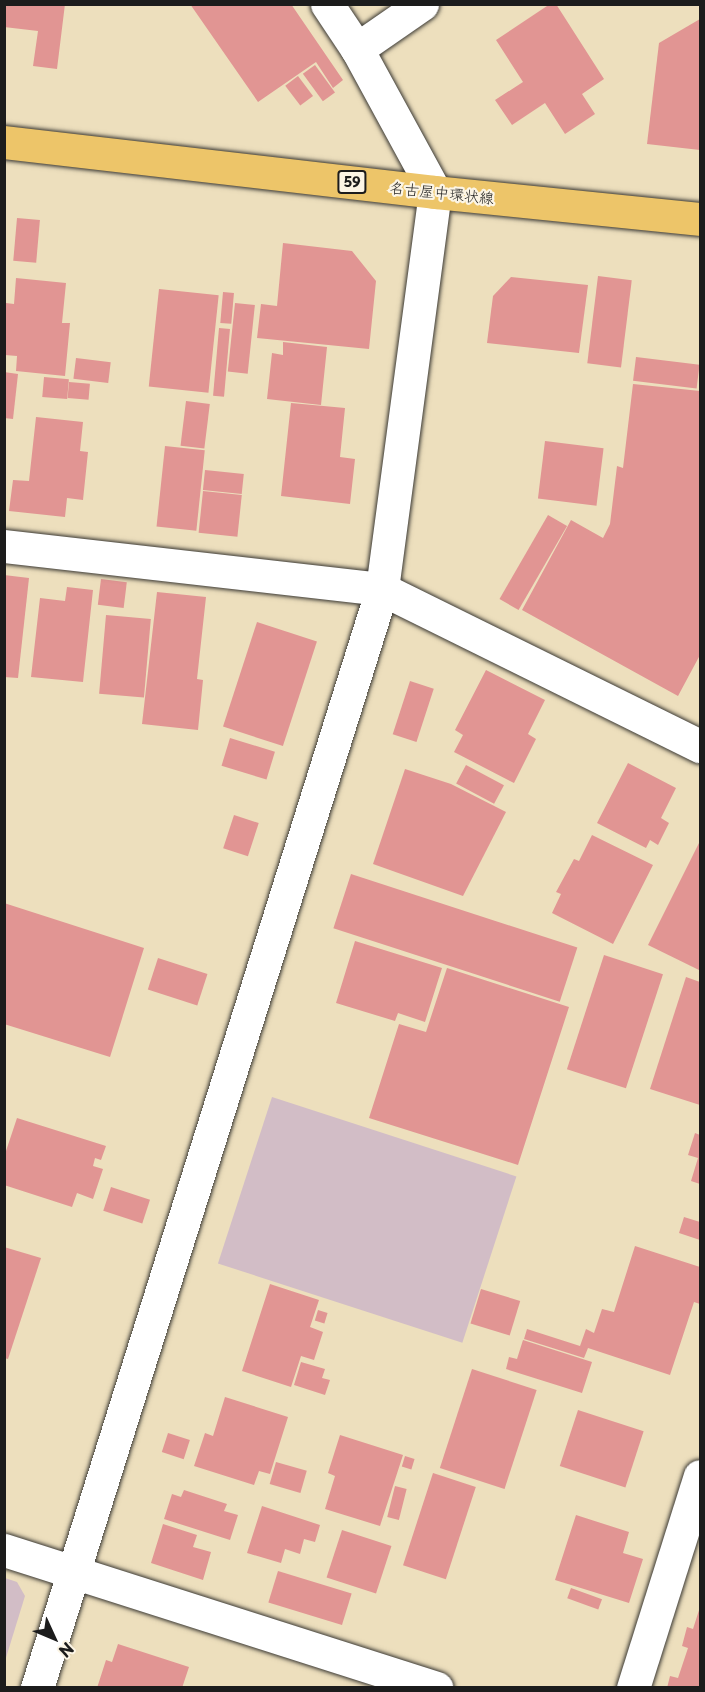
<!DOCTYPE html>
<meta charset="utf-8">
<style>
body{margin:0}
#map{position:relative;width:705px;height:1692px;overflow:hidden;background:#eddfbd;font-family:"Playpen Sans","Klee One",sans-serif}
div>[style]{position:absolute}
.industrial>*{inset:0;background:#d2bdc6;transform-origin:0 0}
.building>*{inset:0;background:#e19593;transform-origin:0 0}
.roads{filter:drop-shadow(0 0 2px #3b3934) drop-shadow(0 0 2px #3b3934)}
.minor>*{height:33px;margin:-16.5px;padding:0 16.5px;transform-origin:16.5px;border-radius:16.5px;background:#fff}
.major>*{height:33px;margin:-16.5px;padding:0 16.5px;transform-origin:16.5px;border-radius:16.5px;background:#edc569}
span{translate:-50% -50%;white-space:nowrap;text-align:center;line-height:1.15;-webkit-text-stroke:4.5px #fcf5e5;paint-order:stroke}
.shield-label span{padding:2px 4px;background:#fcf5e5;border:2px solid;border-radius:4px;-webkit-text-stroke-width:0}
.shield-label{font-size:14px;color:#1c1c1c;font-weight:700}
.street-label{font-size:15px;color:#1c1c1c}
.frame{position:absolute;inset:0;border:6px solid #1c1c1c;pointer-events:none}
.north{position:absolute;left:24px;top:1608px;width:60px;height:60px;-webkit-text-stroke:4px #fcf5e5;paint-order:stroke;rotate:134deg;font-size:16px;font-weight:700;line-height:24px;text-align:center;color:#1c1c1c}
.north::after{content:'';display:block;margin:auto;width:21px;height:27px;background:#1c1c1c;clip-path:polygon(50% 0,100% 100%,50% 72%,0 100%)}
</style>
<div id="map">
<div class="industrial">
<div style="left:272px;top:1097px;width:257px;height:175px;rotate:18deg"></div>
<div style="clip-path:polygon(5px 1578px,17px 1582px,25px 1596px,5px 1661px)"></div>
</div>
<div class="building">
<div style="clip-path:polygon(4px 4px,65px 4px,57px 69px,33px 66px,38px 31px,4px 27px)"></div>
<div style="clip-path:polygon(190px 4px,291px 4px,343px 80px,333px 88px,316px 62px,258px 102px)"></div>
<div style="clip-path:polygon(550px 4px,556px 4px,604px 79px,582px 94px,595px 114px,565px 134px,545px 103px,512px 125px,495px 100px,523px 82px,496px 40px)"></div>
<div style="clip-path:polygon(700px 19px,700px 150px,647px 144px,659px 43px)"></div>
<div style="left:315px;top:65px;width:34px;height:15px;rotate:54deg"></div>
<div style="left:298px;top:76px;width:25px;height:16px;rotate:53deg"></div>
<div style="left:17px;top:218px;width:23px;height:43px;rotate:5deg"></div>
<div style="clip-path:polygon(283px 243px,352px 251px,376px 281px,369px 349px,257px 338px,261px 304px,277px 306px)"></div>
<div style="left:598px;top:276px;width:34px;height:88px;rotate:7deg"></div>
<div style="clip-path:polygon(511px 277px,588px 285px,579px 353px,487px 343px,493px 296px)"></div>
<div style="clip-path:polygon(16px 278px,66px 283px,62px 323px,70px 323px,65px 376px,16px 371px,17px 356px,5px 355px,6px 303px,14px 304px)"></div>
<div style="left:159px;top:289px;width:60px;height:98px;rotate:6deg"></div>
<div style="left:223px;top:292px;width:11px;height:31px;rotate:5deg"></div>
<div style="left:235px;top:303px;width:20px;height:69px;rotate:6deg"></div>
<div style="left:219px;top:328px;width:11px;height:68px;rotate:5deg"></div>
<div style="clip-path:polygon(283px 342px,327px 347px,321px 405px,267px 399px,272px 353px,283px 355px)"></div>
<div style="left:636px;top:357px;width:64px;height:24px;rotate:7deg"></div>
<div style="left:76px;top:358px;width:35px;height:21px;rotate:7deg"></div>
<div style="clip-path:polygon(4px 372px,18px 374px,13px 419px,4px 418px)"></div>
<div style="left:44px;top:377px;width:25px;height:20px;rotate:5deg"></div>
<div style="left:69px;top:382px;width:21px;height:16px;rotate:5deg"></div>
<div style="clip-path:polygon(633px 384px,700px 391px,700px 655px,678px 696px,522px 610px,571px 520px,603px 538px,610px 524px,617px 466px,623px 468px)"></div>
<div style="left:186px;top:401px;width:24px;height:45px;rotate:7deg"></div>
<div style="clip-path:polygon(291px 403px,345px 408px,340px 457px,355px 459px,350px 504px,281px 496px)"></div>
<div style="clip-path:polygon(36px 417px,83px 422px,80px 451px,88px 452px,83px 500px,67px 498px,65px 517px,9px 511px,13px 480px,29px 481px)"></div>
<div style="left:545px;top:441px;width:59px;height:58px;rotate:7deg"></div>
<div style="left:165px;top:446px;width:40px;height:81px;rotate:6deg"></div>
<div style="left:205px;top:470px;width:39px;height:20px;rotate:6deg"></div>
<div style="left:203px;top:491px;width:39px;height:42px;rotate:6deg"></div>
<div style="left:548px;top:515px;width:22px;height:97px;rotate:30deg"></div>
<div style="clip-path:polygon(4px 575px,29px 578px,18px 678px,4px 677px)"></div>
<div style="left:101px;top:579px;width:26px;height:26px;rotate:7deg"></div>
<div style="clip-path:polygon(67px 587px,93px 590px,83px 682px,31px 677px,40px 598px,65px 601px)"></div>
<div style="clip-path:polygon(157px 592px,206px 597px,197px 679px,203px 680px,198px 730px,142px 724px)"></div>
<div style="left:106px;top:615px;width:45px;height:79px;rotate:5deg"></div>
<div style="left:257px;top:622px;width:63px;height:110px;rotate:18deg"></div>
<div style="clip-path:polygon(486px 670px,545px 700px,528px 734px,536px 739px,514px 783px,454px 752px,463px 735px,455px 730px)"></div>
<div style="left:410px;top:681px;width:25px;height:56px;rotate:18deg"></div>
<div style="left:230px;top:738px;width:47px;height:29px;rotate:17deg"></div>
<div style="clip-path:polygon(628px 763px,676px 788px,661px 818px,669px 823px,658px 845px,650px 840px,646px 848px,597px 823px)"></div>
<div style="left:466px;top:765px;width:43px;height:21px;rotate:28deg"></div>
<div style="clip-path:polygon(405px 769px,451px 784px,506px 812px,463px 896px,373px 864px)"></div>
<div style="left:234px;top:815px;width:26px;height:35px;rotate:18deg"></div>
<div style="clip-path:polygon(592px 835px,653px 865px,613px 944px,552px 913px,561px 894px,556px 892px,574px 859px,579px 861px)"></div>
<div style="clip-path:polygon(700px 841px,700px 968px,699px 970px,648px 945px)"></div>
<div style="left:351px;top:874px;width:238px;height:57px;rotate:18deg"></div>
<div style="clip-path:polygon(4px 903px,144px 948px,110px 1057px,4px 1024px)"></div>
<div style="clip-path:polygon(355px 941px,442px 968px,425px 1022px,398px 1013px,395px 1021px,336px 1003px)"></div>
<div style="left:604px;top:955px;width:62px;height:120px;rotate:18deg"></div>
<div style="left:158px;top:958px;width:52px;height:33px;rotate:18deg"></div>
<div style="clip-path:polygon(447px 968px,569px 1007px,518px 1165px,369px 1118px,399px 1024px,426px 1032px)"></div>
<div style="clip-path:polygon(686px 977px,700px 982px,700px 1105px,650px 1089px)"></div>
<div style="clip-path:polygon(17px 1118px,106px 1146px,101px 1160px,95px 1158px,93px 1166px,103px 1169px,93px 1199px,77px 1193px,72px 1207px,4px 1185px,4px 1157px)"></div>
<div style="clip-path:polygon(695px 1133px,700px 1135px,700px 1184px,691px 1181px,698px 1158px,688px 1155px)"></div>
<div style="left:111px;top:1187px;width:41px;height:25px;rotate:18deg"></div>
<div style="clip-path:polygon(684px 1217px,700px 1222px,700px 1240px,679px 1233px)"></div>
<div style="clip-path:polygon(635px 1246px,700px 1267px,700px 1304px,694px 1302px,670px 1375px,588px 1348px,584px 1358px,524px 1339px,527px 1329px,580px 1346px,586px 1329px,594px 1333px,602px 1309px,614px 1312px)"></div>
<div style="clip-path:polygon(4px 1247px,41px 1258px,8px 1359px,4px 1358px)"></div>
<div style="clip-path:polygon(270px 1284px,319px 1300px,310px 1327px,323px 1332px,314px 1360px,301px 1356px,291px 1387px,242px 1371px)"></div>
<div style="left:481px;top:1289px;width:41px;height:36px;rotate:17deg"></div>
<div style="left:318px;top:1310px;width:10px;height:11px;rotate:17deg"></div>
<div style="clip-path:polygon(523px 1340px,592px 1362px,582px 1393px,506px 1369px,509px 1357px,517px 1359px)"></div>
<div style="clip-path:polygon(301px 1362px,325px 1369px,322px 1378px,330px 1380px,325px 1395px,294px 1385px)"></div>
<div style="left:472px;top:1369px;width:68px;height:104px;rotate:18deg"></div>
<div style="clip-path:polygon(225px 1397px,288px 1417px,270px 1474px,259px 1471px,254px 1485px,194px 1466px,205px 1433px,213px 1436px)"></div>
<div style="left:578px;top:1410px;width:69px;height:59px;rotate:18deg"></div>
<div style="left:168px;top:1433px;width:23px;height:20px;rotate:18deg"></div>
<div style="clip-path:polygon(340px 1435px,403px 1455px,380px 1526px,325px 1509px,335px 1476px,328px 1473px)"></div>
<div style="left:405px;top:1456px;width:10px;height:11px;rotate:17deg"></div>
<div style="left:276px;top:1462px;width:32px;height:23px;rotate:16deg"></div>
<div style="left:433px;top:1473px;width:45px;height:97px;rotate:18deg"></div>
<div style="left:395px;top:1486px;width:12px;height:32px;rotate:14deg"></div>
<div style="clip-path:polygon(184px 1490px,227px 1504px,224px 1511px,238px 1515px,230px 1540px,164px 1519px,172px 1494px,181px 1497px)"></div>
<div style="clip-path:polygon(262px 1506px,320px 1525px,315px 1542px,304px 1539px,300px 1554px,285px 1549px,281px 1563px,247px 1553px)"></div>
<div style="clip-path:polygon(576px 1515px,629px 1532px,623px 1553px,643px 1559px,629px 1603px,555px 1580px)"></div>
<div style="clip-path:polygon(163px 1524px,197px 1535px,193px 1547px,211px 1552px,203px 1580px,151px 1563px)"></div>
<div style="left:342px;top:1530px;width:52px;height:50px;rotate:18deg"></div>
<div style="left:278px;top:1571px;width:77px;height:33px;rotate:17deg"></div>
<div style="left:571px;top:1588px;width:33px;height:11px;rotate:20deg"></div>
<div style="clip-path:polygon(700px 1607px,700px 1688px,667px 1688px,670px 1676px,678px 1678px,688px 1648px,682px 1646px,687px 1627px,693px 1629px)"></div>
<div style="clip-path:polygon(118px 1644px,189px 1667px,182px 1688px,97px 1688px,106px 1660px,112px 1662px)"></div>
</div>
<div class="roads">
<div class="minor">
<div style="left:357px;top:49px;width:79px;rotate:-34.7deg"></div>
<div style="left:4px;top:546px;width:380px;rotate:6.5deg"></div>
<div style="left:382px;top:589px;width:355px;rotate:26.3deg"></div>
<div style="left:4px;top:1550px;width:454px;rotate:17.7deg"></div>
<div style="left:37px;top:1688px;width:1152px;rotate:-72.57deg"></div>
<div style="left:382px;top:589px;width:401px;rotate:-82.4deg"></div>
<div style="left:435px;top:192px;width:163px;rotate:-118.6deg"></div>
<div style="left:357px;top:49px;width:54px;rotate:-123.7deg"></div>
<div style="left:633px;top:1688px;width:222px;rotate:-72.5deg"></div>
</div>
<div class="major">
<div style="left:4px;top:142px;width:434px;rotate:6.6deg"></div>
<div style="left:435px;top:192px;width:266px;rotate:5.8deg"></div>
</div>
</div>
<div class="shield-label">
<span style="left:352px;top:182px">59</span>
</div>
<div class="street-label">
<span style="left:442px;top:192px;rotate:6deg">名古屋中環状線</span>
</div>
<div class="frame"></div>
<div class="north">N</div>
</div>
